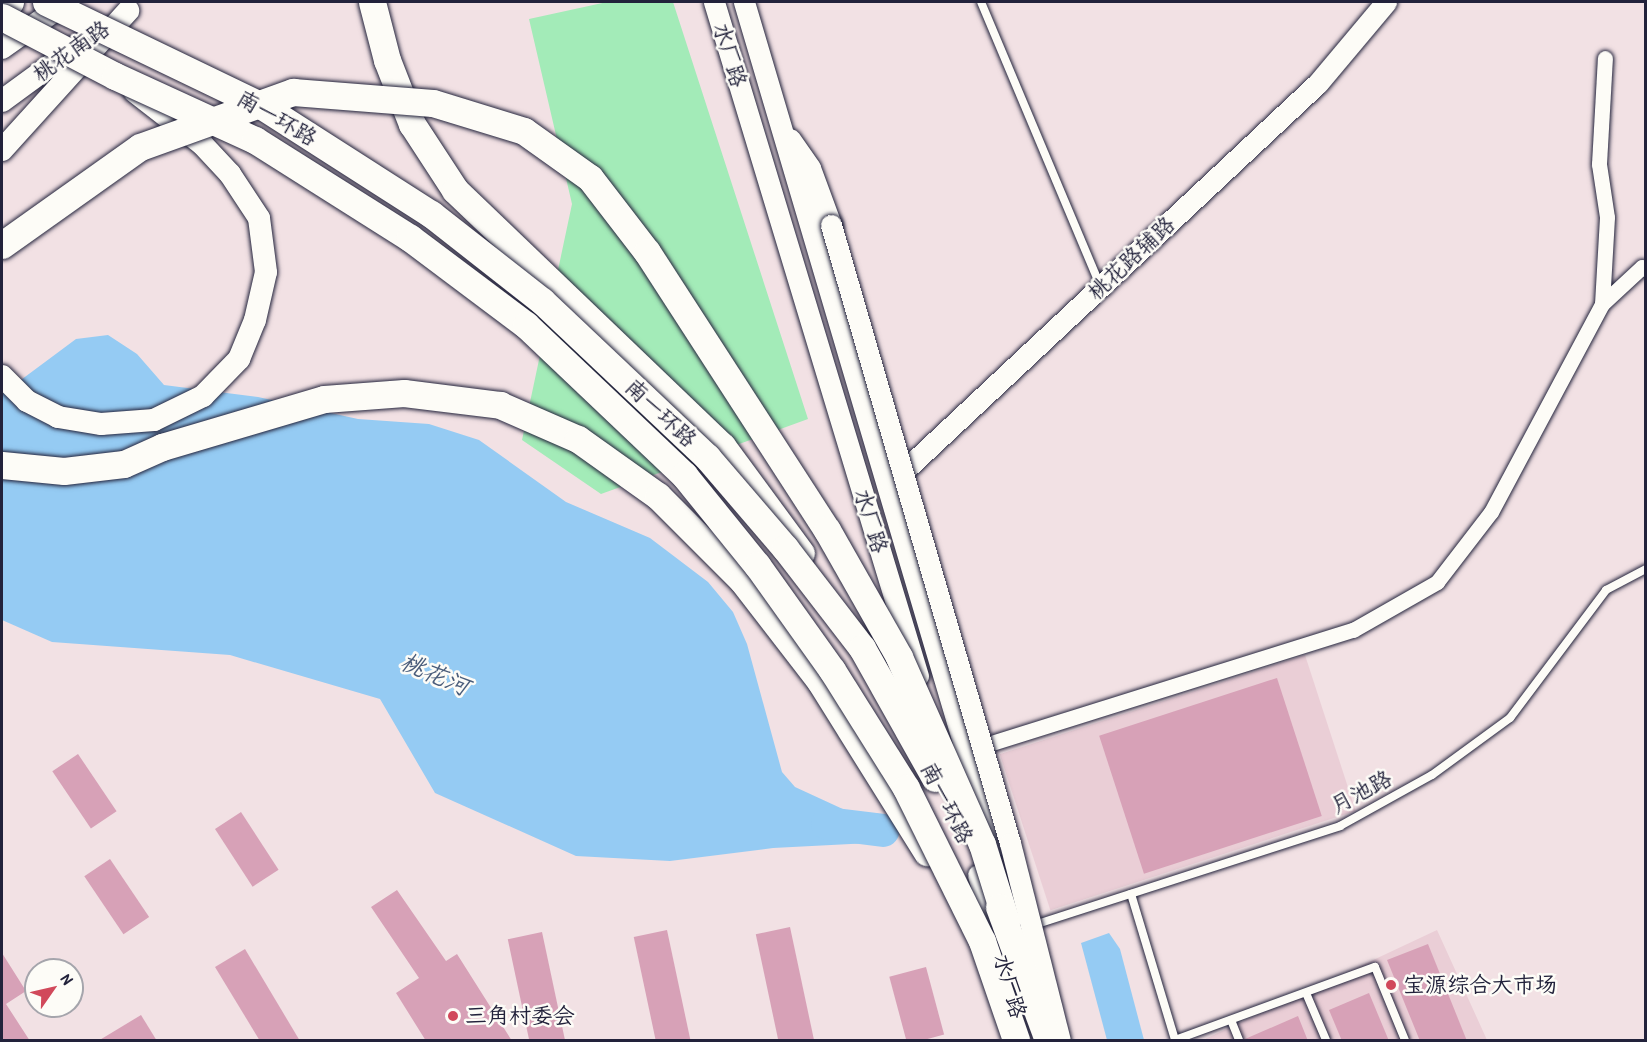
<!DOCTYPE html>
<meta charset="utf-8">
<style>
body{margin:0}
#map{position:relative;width:1647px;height:1042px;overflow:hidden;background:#f2e1e4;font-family:"Patrick Hand","LXGW WenKai TC",sans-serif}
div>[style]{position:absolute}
.built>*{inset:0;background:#eaced6;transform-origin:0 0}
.green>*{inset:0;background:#a3ebb8}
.water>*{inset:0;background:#95cbf3}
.river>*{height:33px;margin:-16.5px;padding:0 16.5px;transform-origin:16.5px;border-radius:16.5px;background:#95cbf3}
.building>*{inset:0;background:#d7a1b7;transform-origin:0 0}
.roads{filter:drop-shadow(0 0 2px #22223b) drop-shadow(0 0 2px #22223b)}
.lane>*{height:8px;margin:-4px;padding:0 4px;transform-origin:4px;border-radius:4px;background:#fdfcf7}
.street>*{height:15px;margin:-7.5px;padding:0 7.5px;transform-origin:7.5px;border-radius:7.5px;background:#fdfcf7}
.secondary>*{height:21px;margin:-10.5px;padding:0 10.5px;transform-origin:10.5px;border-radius:10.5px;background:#fdfcf7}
.primary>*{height:22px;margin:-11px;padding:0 11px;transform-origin:11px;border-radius:11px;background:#fdfcf7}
.highway>*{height:27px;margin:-13.5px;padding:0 13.5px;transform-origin:13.5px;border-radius:13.5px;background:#fdfcf7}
.bridges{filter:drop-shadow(0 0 2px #22223b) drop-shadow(0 0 2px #22223b)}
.secondary-bridge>*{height:21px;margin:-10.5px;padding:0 10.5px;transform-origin:10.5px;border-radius:10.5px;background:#fdfcf7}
.highway-bridge>*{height:27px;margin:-13.5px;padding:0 13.5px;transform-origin:13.5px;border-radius:13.5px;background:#fdfcf7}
.dots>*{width:16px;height:16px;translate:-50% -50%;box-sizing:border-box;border:3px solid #fdfcf7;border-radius:50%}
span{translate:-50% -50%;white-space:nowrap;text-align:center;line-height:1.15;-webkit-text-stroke:5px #fdfcf7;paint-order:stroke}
.street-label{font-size:22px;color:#22223b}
.poi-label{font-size:22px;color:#22223b}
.left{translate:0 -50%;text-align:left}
.water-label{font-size:24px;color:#4a5d7b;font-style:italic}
.frame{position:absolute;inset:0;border:3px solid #22223b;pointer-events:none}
.north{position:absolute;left:24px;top:958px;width:60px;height:60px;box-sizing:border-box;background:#fdfcf7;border:2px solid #a5a5ac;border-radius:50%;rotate:56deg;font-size:16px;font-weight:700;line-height:24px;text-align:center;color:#22223b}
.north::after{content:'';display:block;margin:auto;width:21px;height:27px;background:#d1495b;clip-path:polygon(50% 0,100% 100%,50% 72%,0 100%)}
</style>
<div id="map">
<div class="built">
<div style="left:1305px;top:655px;width:164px;height:321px;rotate:72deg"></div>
<div style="clip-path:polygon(1437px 930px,1487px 1040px,1203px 1040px)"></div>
</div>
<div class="green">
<div style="clip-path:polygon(607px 2px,673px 2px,808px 419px,601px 494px,522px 440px,572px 204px,529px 19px)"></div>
</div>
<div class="water">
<div style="clip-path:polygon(108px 335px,137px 354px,164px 385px,258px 397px,358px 419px,429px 424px,479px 440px,566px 502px,650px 538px,708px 582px,733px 612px,747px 644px,782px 772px,795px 787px,871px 822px,870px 843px,773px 848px,670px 861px,576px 856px,435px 793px,380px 699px,230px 655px,52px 642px,2px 620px,2px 394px,76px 339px)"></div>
<div style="clip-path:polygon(1109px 933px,1120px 949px,1144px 1040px,1107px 1040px,1081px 943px)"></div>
</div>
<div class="river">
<div style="left:827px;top:823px;width:56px;rotate:7.1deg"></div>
</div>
<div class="building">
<div style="left:1277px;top:678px;width:145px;height:187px;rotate:72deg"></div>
<div style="left:78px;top:754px;width:69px;height:31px;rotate:56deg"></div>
<div style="left:241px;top:812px;width:69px;height:31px;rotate:57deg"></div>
<div style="left:110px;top:859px;width:70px;height:31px;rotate:56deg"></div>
<div style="clip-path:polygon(397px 890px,446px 961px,457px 954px,512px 1041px,426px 1041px,396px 993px,419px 978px,371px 907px)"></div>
<div style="left:790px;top:927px;width:117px;height:35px;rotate:78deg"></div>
<div style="left:667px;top:930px;width:114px;height:34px;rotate:78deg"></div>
<div style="left:542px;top:932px;width:111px;height:35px;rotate:78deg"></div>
<div style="clip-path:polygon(1428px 944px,1467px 1041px,1420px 1041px,1387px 960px)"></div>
<div style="clip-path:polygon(245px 949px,300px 1041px,260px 1041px,215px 967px)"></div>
<div style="clip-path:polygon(2px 953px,26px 991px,6px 1004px,30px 1041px,2px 1041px)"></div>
<div style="left:926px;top:967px;width:70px;height:38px;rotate:75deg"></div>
<div style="clip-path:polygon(1369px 993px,1389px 1041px,1342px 1041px,1329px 1010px)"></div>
<div style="clip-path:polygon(141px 1015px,157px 1041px,98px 1041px)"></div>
<div style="clip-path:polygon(1298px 1016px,1308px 1041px,1245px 1041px,1245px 1039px)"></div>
</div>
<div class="roads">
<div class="lane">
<div style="left:981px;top:2px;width:307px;rotate:67.2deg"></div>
<div style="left:1131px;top:894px;width:152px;rotate:73.2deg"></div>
<div style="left:1031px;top:926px;width:325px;rotate:-17.9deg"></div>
<div style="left:1340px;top:826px;width:105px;rotate:-29deg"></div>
<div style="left:1432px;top:775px;width:97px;rotate:-36.2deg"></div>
<div style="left:1510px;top:718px;width:160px;rotate:-53.1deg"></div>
<div style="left:1606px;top:590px;width:45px;rotate:-27.7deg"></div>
<div style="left:1306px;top:993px;width:51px;rotate:66.9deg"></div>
<div style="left:1231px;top:1020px;width:22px;rotate:68deg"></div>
<div style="left:1175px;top:1040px;width:213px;rotate:-20.1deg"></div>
<div style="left:1375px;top:967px;width:79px;rotate:67.7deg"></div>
</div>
<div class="street">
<div style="left:1602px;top:304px;width:54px;rotate:-42.8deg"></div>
<div style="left:1642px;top:267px;width:4px;rotate:27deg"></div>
<div style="left:982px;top:746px;width:389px;rotate:-17.4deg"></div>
<div style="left:1353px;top:630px;width:97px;rotate:-29.7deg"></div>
<div style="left:1437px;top:582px;width:88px;rotate:-52.4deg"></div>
<div style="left:1491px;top:512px;width:236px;rotate:-61.9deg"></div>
<div style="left:1602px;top:304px;width:87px;rotate:-86.7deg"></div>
<div style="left:1607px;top:217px;width:54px;rotate:-98.6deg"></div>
<div style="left:1599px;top:164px;width:106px;rotate:-86.8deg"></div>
</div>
<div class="secondary">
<div style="left:714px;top:2px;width:704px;rotate:73.16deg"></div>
<div style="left:744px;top:2px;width:881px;rotate:73.52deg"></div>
<div style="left:790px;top:139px;width:35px;rotate:55deg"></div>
<div style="left:810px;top:168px;width:61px;rotate:69.8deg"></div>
<div style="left:891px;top:483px;width:585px;rotate:-43.13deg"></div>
<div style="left:1318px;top:83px;width:106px;rotate:-50deg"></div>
<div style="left:978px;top:875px;width:107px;rotate:74.3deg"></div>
</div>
<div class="primary">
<div style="left:2px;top:48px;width:80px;rotate:-35.3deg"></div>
<div style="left:2px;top:101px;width:97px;rotate:-36.2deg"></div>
<div style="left:2px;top:150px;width:188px;rotate:-47.8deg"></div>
<div style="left:2px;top:376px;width:35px;rotate:45deg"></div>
<div style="left:27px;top:401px;width:35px;rotate:27deg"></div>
<div style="left:58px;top:417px;width:44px;rotate:9.2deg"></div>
<div style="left:101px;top:424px;width:53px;rotate:-4.3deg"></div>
<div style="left:154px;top:420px;width:55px;rotate:-26.1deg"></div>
<div style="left:203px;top:396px;width:52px;rotate:-45.8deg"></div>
<div style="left:239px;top:359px;width:42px;rotate:-67.7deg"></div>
<div style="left:255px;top:320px;width:49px;rotate:-77.1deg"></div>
<div style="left:266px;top:272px;width:54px;rotate:-97.4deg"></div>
<div style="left:259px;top:218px;width:53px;rotate:-123.4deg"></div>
<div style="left:230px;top:174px;width:41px;rotate:-133deg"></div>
<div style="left:202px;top:144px;width:85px;rotate:-142.2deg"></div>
</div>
<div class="highway">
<div style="left:372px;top:2px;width:60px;rotate:75.5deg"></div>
<div style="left:387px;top:60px;width:69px;rotate:68.7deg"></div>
<div style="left:412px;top:124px;width:79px;rotate:56.9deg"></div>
<div style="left:455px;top:190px;width:370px;rotate:43.8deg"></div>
<div style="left:722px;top:446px;width:133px;rotate:53.6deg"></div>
<div style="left:2px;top:6px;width:9px;rotate:-27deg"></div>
<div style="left:2px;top:465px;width:62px;rotate:5.5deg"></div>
<div style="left:64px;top:471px;width:60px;rotate:-6.7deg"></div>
<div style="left:124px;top:464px;width:42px;rotate:-24.1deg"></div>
<div style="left:162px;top:447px;width:169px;rotate:-16.5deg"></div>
<div style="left:324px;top:399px;width:80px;rotate:-4.3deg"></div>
<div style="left:404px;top:393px;width:97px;rotate:7.1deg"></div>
<div style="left:500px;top:405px;width:85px;rotate:23.6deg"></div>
<div style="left:578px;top:439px;width:98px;rotate:35.5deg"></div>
<div style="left:658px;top:496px;width:119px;rotate:45deg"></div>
<div style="left:742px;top:580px;width:128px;rotate:52.3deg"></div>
<div style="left:820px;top:681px;width:202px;rotate:58deg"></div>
</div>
</div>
<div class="bridges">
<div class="secondary-bridge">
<div style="left:831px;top:225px;width:643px;rotate:73.85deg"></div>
<div style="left:1010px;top:843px;width:203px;rotate:75.8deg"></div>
</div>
<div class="highway-bridge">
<div style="left:46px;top:2px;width:240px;rotate:25.7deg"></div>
<div style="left:262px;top:106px;width:201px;rotate:32.6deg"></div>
<div style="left:431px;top:214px;width:141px;rotate:38.1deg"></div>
<div style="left:542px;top:301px;width:227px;rotate:43.4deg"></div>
<div style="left:707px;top:457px;width:120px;rotate:49.4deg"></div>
<div style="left:785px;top:548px;width:126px;rotate:52.4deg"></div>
<div style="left:862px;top:648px;width:149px;rotate:60.7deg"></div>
<div style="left:2px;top:17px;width:127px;rotate:27.6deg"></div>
<div style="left:115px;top:76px;width:154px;rotate:24.6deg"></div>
<div style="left:255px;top:140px;width:183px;rotate:32.3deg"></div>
<div style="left:410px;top:238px;width:145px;rotate:36.9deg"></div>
<div style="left:526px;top:325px;width:218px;rotate:43.5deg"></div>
<div style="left:684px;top:475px;width:116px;rotate:51deg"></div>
<div style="left:757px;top:565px;width:129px;rotate:54.5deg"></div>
<div style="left:832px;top:670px;width:139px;rotate:57.9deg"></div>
<div style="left:906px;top:788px;width:171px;rotate:63.6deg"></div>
<div style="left:982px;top:941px;width:105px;rotate:71deg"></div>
<div style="left:2px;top:245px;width:169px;rotate:-35.4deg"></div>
<div style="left:140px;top:147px;width:163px;rotate:-19.8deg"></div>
<div style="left:293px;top:92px;width:140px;rotate:4.5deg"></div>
<div style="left:433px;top:103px;width:95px;rotate:17.1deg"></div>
<div style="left:524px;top:131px;width:81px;rotate:35.5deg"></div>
<div style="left:590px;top:178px;width:93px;rotate:52.4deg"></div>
<div style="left:647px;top:252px;width:331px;rotate:57.1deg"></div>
<div style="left:827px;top:530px;width:146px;rotate:60.4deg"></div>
<div style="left:899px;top:657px;width:205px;rotate:66.1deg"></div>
<div style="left:982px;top:844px;width:81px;rotate:72.7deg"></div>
<div style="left:999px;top:907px;width:142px;rotate:69.8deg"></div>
</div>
</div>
<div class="dots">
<div style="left:1391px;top:985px;background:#d1495b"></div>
<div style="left:453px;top:1016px;background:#d1495b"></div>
</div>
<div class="street-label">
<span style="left:71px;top:51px;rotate:-35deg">桃花南路</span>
<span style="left:730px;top:55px;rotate:73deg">水厂路</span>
<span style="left:277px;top:118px;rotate:30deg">南一环路</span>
<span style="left:1131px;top:258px;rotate:-43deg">桃花路辅路</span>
<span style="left:661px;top:413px;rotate:43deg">南一环路</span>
<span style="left:871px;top:521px;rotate:73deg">水厂路</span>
<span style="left:1361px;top:792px;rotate:-28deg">月池路</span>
<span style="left:947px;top:803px;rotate:63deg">南一环路</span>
<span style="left:1010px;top:986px;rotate:74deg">水厂路</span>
</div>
<div class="poi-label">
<span class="left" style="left:1403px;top:985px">宝源综合大市场</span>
<span class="left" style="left:465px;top:1016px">三角村委会</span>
</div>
<div class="water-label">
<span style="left:435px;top:674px;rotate:23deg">桃花河</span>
</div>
<div class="frame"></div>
<div class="north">N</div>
</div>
